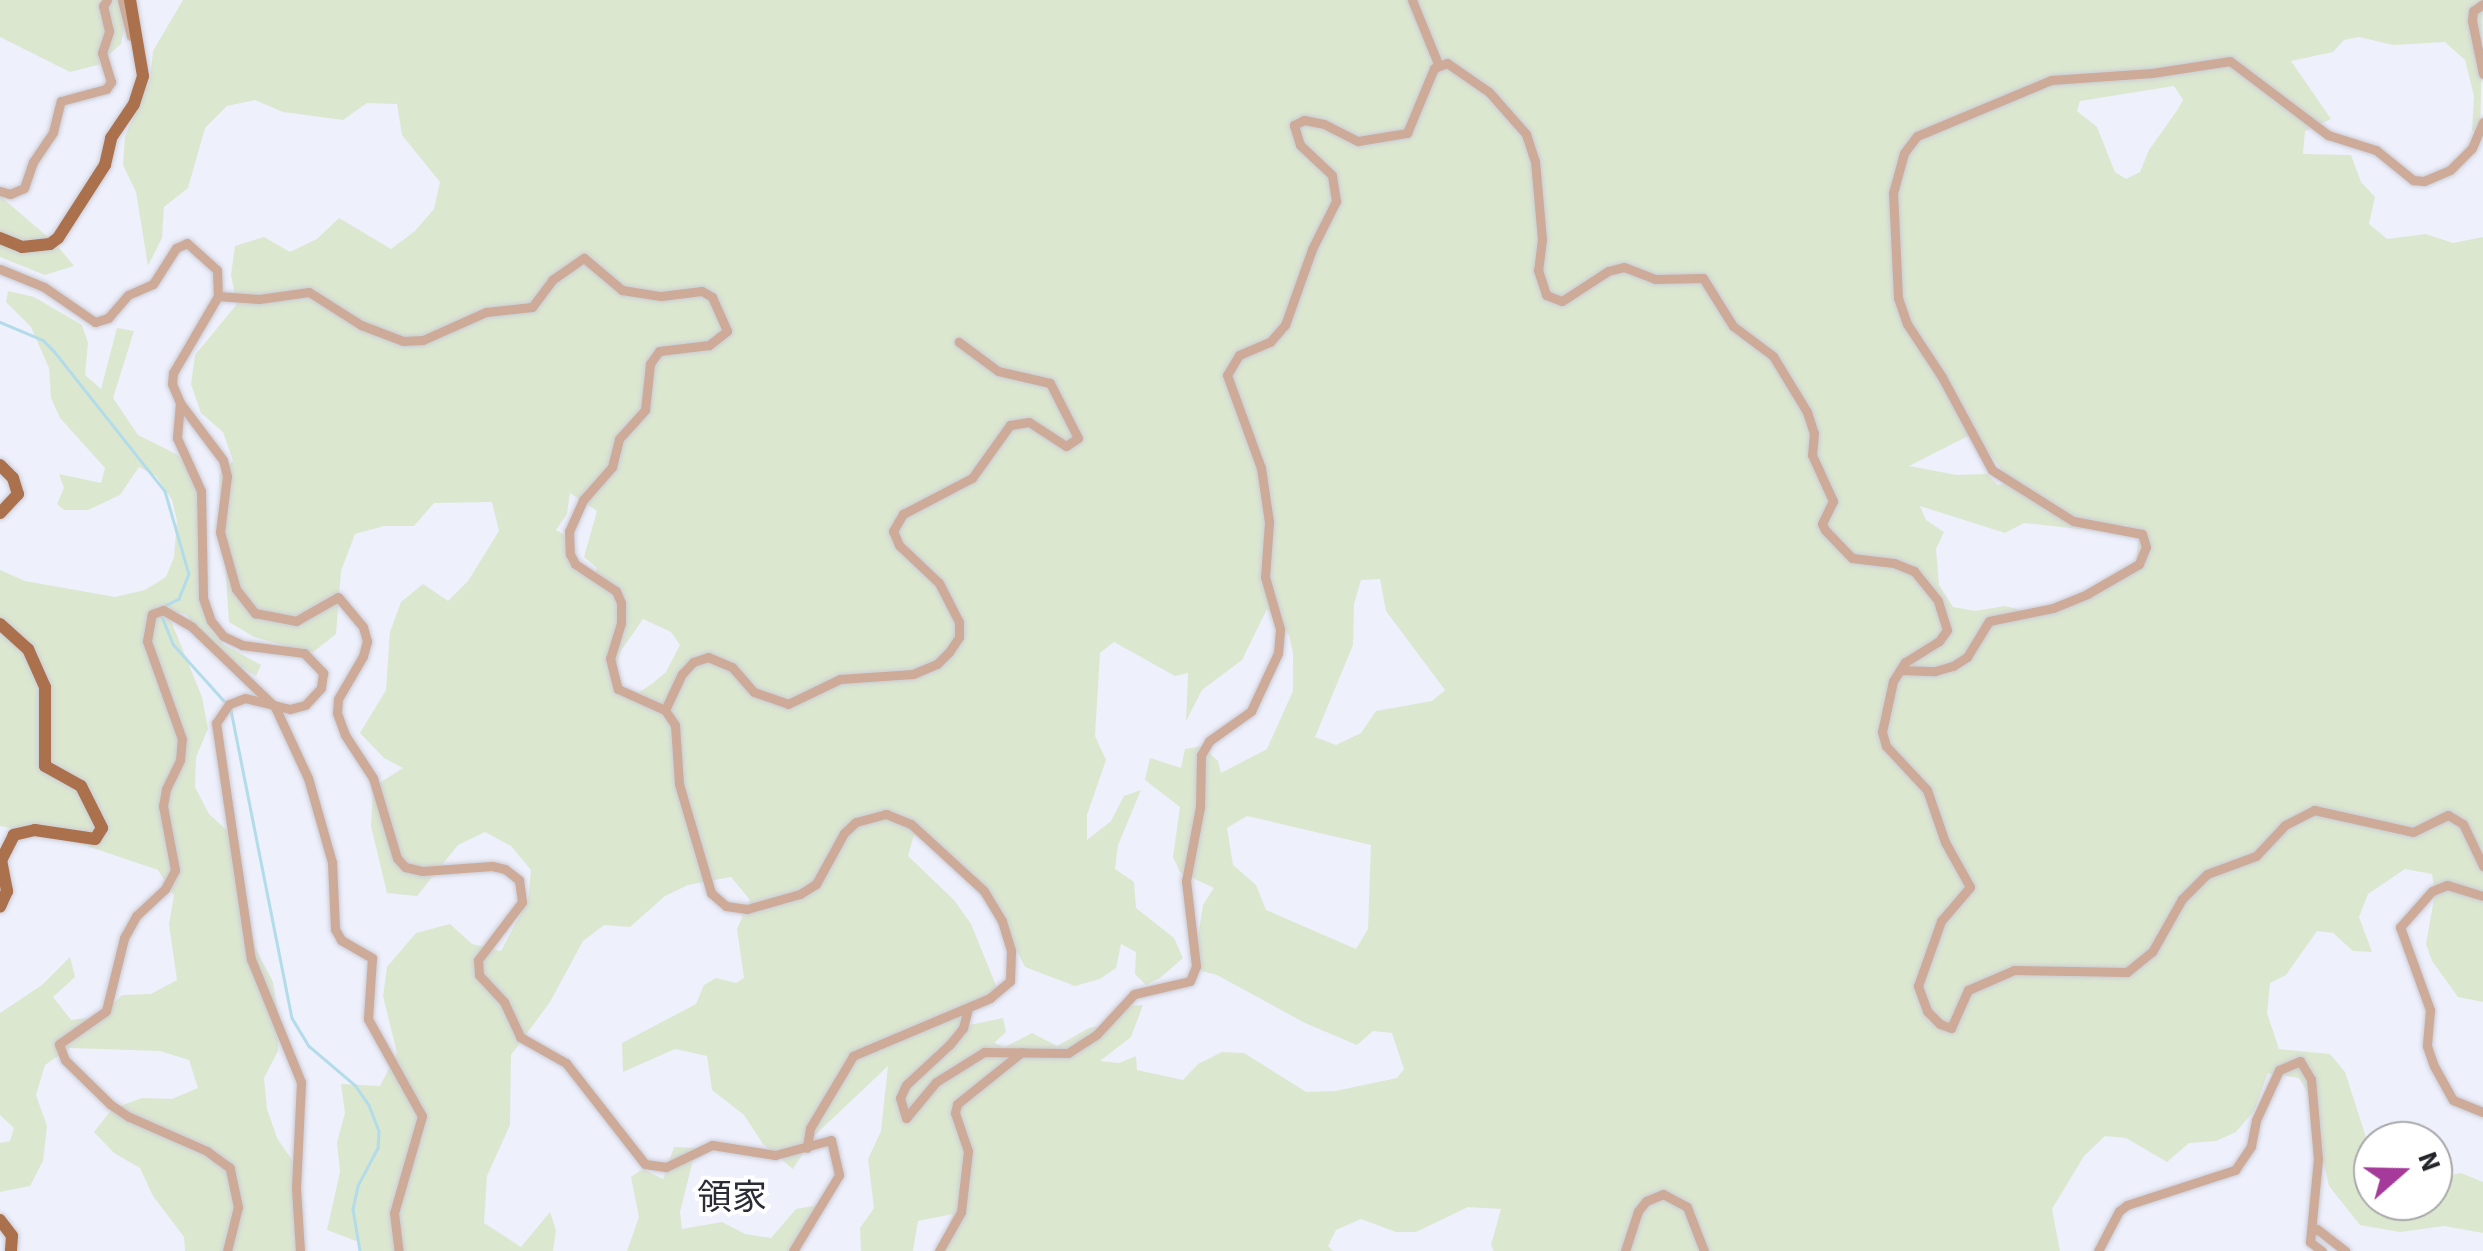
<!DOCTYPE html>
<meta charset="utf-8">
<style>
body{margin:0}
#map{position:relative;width:2483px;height:1251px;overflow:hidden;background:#eef0fc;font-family:"Source Sans 3","Noto Sans JP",sans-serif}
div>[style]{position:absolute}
.green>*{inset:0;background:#dce7d0}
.stream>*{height:2.5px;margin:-1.25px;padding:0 1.25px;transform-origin:1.25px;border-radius:1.25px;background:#b2dce9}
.roads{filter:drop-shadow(0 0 2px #caccd6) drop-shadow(0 0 2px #caccd6)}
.street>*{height:9px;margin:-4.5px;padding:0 4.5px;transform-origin:4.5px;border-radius:4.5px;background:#cdab98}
.primary>*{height:12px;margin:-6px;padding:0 6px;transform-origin:6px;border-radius:6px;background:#ab704c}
span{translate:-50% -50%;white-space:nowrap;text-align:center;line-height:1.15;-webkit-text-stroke:8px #fff;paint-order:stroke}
.quarter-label{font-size:35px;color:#2b2c36}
.north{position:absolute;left:2353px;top:1121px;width:100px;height:100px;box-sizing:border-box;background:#fff;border:2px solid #a8a8aa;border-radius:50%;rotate:70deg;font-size:28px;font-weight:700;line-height:40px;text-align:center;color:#25262b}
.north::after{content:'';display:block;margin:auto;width:35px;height:45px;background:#a53a9a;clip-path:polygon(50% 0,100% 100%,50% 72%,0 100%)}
</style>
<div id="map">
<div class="green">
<div style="clip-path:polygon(0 0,125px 0,127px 13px,121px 44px,98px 65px,70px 72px,0 37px)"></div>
<div style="clip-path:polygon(evenodd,183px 0,2483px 0,2480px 138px,2472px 130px,2474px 96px,2465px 60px,2445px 42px,2393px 45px,2359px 37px,2344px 40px,2333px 52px,2291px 61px,2331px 119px,2305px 131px,2303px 154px,2351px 155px,2361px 182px,2375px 197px,2369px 224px,2387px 239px,2426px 234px,2453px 243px,2483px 237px,2483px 1002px,2458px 997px,2432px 961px,2426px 944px,2435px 893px,2432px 874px,2405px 869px,2368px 894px,2359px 917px,2372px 952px,2353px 951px,2333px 933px,2317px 931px,2286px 975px,2270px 983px,2267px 1013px,2279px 1049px,2330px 1054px,2345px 1072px,2373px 1159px,2373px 1201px,2433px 1201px,2433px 1186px,2442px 1177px,2461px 1173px,2483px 1182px,2483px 1233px,2444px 1226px,2400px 1232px,2360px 1225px,2329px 1186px,2308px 1093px,2299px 1078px,2268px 1073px,2254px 1111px,2236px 1132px,2216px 1141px,2189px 1143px,2167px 1162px,2126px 1138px,2105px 1136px,2084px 1156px,2052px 1209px,2060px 1251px,1494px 1251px,1491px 1245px,1501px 1209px,1468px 1207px,1416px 1232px,1396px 1232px,1361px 1219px,1336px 1230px,1328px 1246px,1333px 1251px,940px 1251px,953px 1214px,918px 1221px,913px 1251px,861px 1251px,860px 1228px,874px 1208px,868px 1159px,881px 1131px,888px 1066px,814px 1136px,793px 1169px,763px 1144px,744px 1115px,712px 1090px,707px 1056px,675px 1049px,623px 1072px,622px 1043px,696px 1004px,704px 985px,716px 978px,736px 983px,744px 978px,737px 929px,750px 900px,731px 877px,688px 885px,665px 896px,630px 927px,604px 925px,583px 941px,550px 1002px,511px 1055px,510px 1125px,487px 1176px,484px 1223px,521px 1247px,550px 1212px,556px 1230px,553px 1251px,361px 1251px,359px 1242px,327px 1230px,340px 1172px,337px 1142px,345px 1113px,341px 1084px,380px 1086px,397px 1053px,383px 996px,387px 967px,416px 933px,450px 924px,472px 944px,501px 951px,528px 900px,531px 870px,511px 846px,485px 832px,458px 845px,417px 896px,387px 893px,371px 826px,373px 787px,403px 768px,384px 758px,360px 733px,386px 690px,390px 632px,401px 602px,423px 584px,448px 601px,468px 581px,499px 531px,492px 502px,434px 503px,414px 526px,384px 526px,355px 534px,341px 571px,336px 634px,312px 653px,254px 637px,229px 622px,219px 475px,233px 461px,223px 432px,201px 413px,191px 384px,195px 355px,237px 304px,231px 275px,235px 246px,264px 237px,290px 252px,317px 239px,339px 218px,391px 249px,415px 231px,434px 209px,440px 182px,402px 135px,397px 104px,367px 103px,343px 120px,283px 112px,255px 100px,227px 106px,205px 128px,188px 188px,164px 207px,162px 238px,148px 266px,136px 192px,123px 165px,125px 136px,150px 80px,153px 51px,183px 0,2174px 86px,2183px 100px,2178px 109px,2149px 150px,2140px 172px,2126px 179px,2115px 172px,2097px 127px,2077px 111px,2080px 101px,2174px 86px,183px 0,1974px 433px,2011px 482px,1998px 485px,1987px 474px,1957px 475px,1909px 466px,1974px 433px,183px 0,570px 493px,597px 511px,584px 557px,597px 568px,593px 579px,572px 569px,570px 538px,556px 530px,567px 514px,570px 493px,183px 0,1920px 506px,2005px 533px,2024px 523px,2079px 529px,2127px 525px,2139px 539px,2134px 571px,2034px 613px,2005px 606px,1975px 611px,1953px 607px,1939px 585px,1936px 549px,1944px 532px,1926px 520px,1920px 506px,183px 0,1380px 579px,1386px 611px,1445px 690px,1432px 701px,1376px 711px,1361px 733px,1336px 745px,1315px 737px,1353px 645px,1354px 604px,1361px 580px,1380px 579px,183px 0,1267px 609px,1289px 635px,1293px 653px,1293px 691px,1267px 749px,1221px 773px,1218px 761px,1202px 746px,1185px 749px,1181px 768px,1150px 758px,1145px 780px,1180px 807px,1173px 857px,1180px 872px,1214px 888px,1203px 905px,1193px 969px,1217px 975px,1305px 1023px,1357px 1045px,1373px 1031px,1392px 1033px,1404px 1069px,1397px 1078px,1335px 1091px,1306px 1092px,1244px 1053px,1222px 1052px,1198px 1064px,1183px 1080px,1137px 1070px,1136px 1056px,1119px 1063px,1100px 1061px,1131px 1037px,1143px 1005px,1128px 1006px,1104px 1025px,1089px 1028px,1057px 1046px,1032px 1033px,1005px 1047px,994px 1043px,1006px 1032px,1003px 1018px,960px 1027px,964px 1015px,989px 1005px,997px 988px,971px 924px,954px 900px,908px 856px,914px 835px,927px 839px,990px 899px,1025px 967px,1075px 986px,1100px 979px,1116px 968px,1121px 944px,1136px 952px,1135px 974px,1146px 985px,1160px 978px,1183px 958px,1174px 938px,1136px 908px,1134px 882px,1115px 869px,1118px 845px,1141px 790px,1124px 796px,1111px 821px,1087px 840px,1087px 815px,1106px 760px,1095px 736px,1100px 653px,1114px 642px,1175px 676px,1188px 673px,1186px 721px,1202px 690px,1242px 660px,1267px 609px,183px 0,643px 619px,671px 632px,680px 645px,666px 672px,653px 683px,635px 695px,621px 693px,616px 674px,620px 652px,643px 619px,183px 0,1247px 816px,1371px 845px,1368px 929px,1356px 949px,1266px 910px,1256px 885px,1233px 865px,1227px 828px,1247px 816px)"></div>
<div style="clip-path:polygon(0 196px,55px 243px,74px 266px,45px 275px,0 257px)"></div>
<div style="clip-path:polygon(8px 291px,34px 297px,82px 325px,88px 343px,85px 375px,101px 389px,117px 328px,134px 331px,113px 398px,138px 435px,178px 455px,205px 495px,205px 586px,211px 630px,223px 644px,261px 665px,256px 676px,211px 649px,186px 614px,167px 611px,202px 697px,208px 729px,196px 757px,195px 787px,209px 814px,231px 834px,240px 918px,273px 982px,279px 1021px,278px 1051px,264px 1078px,267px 1109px,277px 1138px,294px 1163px,303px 1251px,185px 1251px,184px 1237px,153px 1196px,140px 1168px,114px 1153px,94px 1132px,112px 1109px,142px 1098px,172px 1099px,198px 1088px,189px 1060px,160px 1051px,70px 1048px,45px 1065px,36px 1095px,47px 1126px,43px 1161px,30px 1186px,0 1192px,0 1143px,10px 1141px,14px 1128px,0 1115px,0 1013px,42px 985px,70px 957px,75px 977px,53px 997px,71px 1020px,100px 1016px,122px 995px,151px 994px,177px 980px,169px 924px,174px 895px,158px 870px,72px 841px,0 826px,0 570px,25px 581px,115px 597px,145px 590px,166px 577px,174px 557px,177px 521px,172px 500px,156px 476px,139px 467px,120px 495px,88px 510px,64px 510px,57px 504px,64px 488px,59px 474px,101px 483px,105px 468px,60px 418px,51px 398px,49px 368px,31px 327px,6px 302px)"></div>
<div style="clip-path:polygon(674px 1147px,696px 1148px,680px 1212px,682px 1229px,722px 1222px,745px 1234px,771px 1238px,796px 1209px,825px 1204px,795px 1251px,627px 1251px,639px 1217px,631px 1177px,643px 1169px,663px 1179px)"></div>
</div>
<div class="stream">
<div style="left:0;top:322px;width:47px;rotate:22.7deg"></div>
<div style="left:43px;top:340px;width:16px;rotate:45deg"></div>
<div style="left:54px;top:351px;width:179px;rotate:51.6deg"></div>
<div style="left:165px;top:491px;width:86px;rotate:73.9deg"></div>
<div style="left:189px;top:574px;width:27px;rotate:112deg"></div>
<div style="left:179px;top:599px;width:18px;rotate:153deg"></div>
<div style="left:161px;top:614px;width:32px;rotate:68deg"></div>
<div style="left:173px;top:644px;width:79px;rotate:48.1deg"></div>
<div style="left:231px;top:710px;width:314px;rotate:78.8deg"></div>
<div style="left:292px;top:1018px;width:33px;rotate:59deg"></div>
<div style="left:309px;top:1046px;width:60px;rotate:40.3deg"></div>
<div style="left:355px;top:1085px;width:24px;rotate:55deg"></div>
<div style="left:369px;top:1105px;width:28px;rotate:69deg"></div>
<div style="left:379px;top:1131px;width:17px;rotate:93deg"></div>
<div style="left:378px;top:1148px;width:43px;rotate:117.8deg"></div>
<div style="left:358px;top:1186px;width:24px;rotate:102deg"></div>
<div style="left:353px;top:1209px;width:43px;rotate:80.5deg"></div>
</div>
<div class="roads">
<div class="street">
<div style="left:122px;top:0;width:37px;rotate:76deg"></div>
<div style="left:1412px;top:0;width:71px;rotate:67.8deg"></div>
<div style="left:2483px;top:4px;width:12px;rotate:145deg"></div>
<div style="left:2473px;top:11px;width:10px;rotate:96deg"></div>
<div style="left:2472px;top:21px;width:54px;rotate:78.3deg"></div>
<div style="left:0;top:191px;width:10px;rotate:17deg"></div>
<div style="left:10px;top:194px;width:15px;rotate:-23deg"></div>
<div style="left:24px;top:188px;width:28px;rotate:-71deg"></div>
<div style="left:33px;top:162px;width:36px;rotate:-56deg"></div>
<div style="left:53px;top:132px;width:32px;rotate:-76deg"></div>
<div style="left:61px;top:101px;width:47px;rotate:-14.9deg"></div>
<div style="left:106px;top:89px;width:9px;rotate:-54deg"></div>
<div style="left:111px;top:82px;width:30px;rotate:-107deg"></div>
<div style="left:102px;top:53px;width:23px;rotate:-72deg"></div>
<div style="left:109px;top:31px;width:26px;rotate:-103deg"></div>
<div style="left:103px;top:6px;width:7px;rotate:-56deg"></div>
<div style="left:0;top:269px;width:48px;rotate:22.2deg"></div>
<div style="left:44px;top:287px;width:62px;rotate:34.5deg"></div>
<div style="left:95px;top:322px;width:14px;rotate:-17deg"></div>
<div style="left:108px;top:318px;width:30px;rotate:-49deg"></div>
<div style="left:128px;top:295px;width:27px;rotate:-24deg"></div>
<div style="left:153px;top:284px;width:43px;rotate:-57.4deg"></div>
<div style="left:176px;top:248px;width:12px;rotate:-24deg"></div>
<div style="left:187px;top:243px;width:40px;rotate:42deg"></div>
<div style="left:217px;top:270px;width:26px;rotate:88deg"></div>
<div style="left:218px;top:296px;width:89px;rotate:120.3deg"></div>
<div style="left:173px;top:373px;width:11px;rotate:95deg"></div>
<div style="left:172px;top:384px;width:21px;rotate:67deg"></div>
<div style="left:180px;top:403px;width:71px;rotate:53deg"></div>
<div style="left:223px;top:460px;width:16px;rotate:76deg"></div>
<div style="left:227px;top:476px;width:56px;rotate:97.1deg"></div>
<div style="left:220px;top:532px;width:59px;rotate:74.3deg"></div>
<div style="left:236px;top:589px;width:31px;rotate:52deg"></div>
<div style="left:255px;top:613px;width:42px;rotate:11deg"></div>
<div style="left:296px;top:621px;width:48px;rotate:-29.7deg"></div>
<div style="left:338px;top:597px;width:39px;rotate:50deg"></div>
<div style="left:363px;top:627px;width:15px;rotate:74deg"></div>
<div style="left:367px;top:641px;width:16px;rotate:105deg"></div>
<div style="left:363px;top:656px;width:50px;rotate:120.2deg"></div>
<div style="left:338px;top:699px;width:14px;rotate:94deg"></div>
<div style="left:337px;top:713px;width:23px;rotate:70deg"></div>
<div style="left:345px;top:735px;width:51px;rotate:56.9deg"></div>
<div style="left:373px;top:778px;width:84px;rotate:73.3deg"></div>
<div style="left:397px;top:858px;width:12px;rotate:48deg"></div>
<div style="left:405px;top:867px;width:17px;rotate:13deg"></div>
<div style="left:422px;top:871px;width:70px;rotate:-4.1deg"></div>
<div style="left:492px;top:866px;width:13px;rotate:13deg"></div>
<div style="left:505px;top:869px;width:18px;rotate:38deg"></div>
<div style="left:519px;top:880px;width:22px;rotate:82deg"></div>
<div style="left:522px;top:902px;width:73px;rotate:127.2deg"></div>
<div style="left:478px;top:960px;width:15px;rotate:86deg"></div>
<div style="left:479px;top:975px;width:37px;rotate:47deg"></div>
<div style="left:504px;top:1002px;width:38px;rotate:65deg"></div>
<div style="left:520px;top:1037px;width:53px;rotate:29.5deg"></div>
<div style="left:566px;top:1063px;width:128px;rotate:52deg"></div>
<div style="left:645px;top:1164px;width:21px;rotate:8deg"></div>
<div style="left:666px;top:1167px;width:51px;rotate:-25.6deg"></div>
<div style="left:712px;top:1145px;width:64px;rotate:9deg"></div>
<div style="left:775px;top:1155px;width:58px;rotate:-15deg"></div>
<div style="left:831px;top:1140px;width:36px;rotate:77deg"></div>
<div style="left:839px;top:1175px;width:89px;rotate:121.2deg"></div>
<div style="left:218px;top:296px;width:41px;rotate:4.2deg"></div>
<div style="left:259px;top:299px;width:50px;rotate:-8deg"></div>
<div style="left:309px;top:292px;width:62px;rotate:32.4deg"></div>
<div style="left:361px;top:325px;width:45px;rotate:20.9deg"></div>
<div style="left:403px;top:341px;width:20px;rotate:-3deg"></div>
<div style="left:423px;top:340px;width:69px;rotate:-24deg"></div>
<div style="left:486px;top:312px;width:46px;rotate:-6.2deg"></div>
<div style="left:532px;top:307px;width:34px;rotate:-53deg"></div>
<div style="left:552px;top:280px;width:39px;rotate:-35deg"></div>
<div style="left:584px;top:258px;width:50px;rotate:40.1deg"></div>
<div style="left:622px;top:290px;width:39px;rotate:9deg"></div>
<div style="left:661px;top:296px;width:41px;rotate:-7deg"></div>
<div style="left:702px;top:291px;width:12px;rotate:31deg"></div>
<div style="left:712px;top:297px;width:37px;rotate:66deg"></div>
<div style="left:727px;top:331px;width:23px;rotate:142deg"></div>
<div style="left:709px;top:345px;width:50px;rotate:173.2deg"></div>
<div style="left:659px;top:351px;width:16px;rotate:125deg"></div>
<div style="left:650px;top:364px;width:46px;rotate:96.2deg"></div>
<div style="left:645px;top:410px;width:39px;rotate:132deg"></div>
<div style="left:619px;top:439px;width:29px;rotate:104deg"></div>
<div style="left:612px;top:467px;width:44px;rotate:131.3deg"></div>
<div style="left:583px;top:500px;width:34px;rotate:114deg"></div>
<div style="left:569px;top:531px;width:23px;rotate:88deg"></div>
<div style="left:570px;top:554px;width:11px;rotate:63deg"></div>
<div style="left:575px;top:564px;width:49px;rotate:33.4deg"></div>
<div style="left:616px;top:591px;width:13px;rotate:67deg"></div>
<div style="left:621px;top:603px;width:20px;rotate:90deg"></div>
<div style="left:621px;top:623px;width:37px;rotate:107deg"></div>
<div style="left:610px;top:658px;width:32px;rotate:76deg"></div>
<div style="left:618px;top:689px;width:51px;rotate:24.1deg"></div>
<div style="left:665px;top:710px;width:18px;rotate:56deg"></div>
<div style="left:675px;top:725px;width:59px;rotate:86.1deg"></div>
<div style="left:679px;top:784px;width:114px;rotate:73.6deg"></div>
<div style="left:711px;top:893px;width:20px;rotate:41deg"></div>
<div style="left:726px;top:906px;width:21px;rotate:8deg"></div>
<div style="left:747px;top:909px;width:55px;rotate:-15.8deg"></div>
<div style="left:800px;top:894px;width:19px;rotate:-32deg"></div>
<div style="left:816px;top:884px;width:58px;rotate:-61.2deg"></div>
<div style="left:844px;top:833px;width:16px;rotate:-43deg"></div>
<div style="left:856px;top:822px;width:31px;rotate:-15deg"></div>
<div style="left:886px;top:814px;width:27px;rotate:22deg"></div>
<div style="left:911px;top:824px;width:99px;rotate:42.5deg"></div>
<div style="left:984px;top:891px;width:35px;rotate:59deg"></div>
<div style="left:1002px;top:921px;width:31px;rotate:73deg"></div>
<div style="left:1011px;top:951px;width:30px;rotate:92deg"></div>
<div style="left:1010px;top:981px;width:26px;rotate:140deg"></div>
<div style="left:990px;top:998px;width:149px;rotate:157.1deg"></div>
<div style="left:853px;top:1056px;width:84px;rotate:120.8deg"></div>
<div style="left:810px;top:1128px;width:20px;rotate:99deg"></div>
<div style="left:180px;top:403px;width:35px;rotate:95deg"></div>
<div style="left:177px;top:438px;width:58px;rotate:65.6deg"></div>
<div style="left:201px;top:491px;width:107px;rotate:88.9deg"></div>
<div style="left:203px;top:598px;width:24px;rotate:71deg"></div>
<div style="left:211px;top:621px;width:19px;rotate:51deg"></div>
<div style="left:223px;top:636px;width:21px;rotate:25deg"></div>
<div style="left:242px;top:645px;width:63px;rotate:7.4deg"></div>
<div style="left:304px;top:653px;width:28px;rotate:46deg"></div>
<div style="left:323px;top:673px;width:15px;rotate:98deg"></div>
<div style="left:321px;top:688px;width:23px;rotate:133deg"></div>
<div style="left:305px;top:705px;width:16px;rotate:165deg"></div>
<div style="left:290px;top:709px;width:46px;rotate:-166.3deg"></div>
<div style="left:245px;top:698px;width:17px;rotate:159deg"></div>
<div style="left:229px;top:704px;width:23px;rotate:124deg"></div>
<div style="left:216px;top:723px;width:239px;rotate:81.6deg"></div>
<div style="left:251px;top:959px;width:133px;rotate:67.9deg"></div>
<div style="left:301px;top:1082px;width:106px;rotate:92.7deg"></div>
<div style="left:296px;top:1188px;width:63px;rotate:86.4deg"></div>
<div style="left:1900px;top:670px;width:35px;rotate:2deg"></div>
<div style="left:1935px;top:671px;width:19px;rotate:-16deg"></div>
<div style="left:1953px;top:666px;width:17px;rotate:-33deg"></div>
<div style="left:1967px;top:657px;width:42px;rotate:-58.6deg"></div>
<div style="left:1989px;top:621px;width:65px;rotate:-11.5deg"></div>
<div style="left:2053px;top:608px;width:37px;rotate:-22deg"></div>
<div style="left:2087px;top:594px;width:60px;rotate:-30deg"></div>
<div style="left:2139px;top:564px;width:18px;rotate:-68deg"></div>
<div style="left:2146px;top:547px;width:14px;rotate:-107deg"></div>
<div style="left:2142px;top:534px;width:70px;rotate:-169.3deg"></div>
<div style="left:2073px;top:521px;width:96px;rotate:-147.8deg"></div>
<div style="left:1992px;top:470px;width:106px;rotate:-118.3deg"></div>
<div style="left:1942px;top:377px;width:64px;rotate:-123.4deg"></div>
<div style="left:1907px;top:324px;width:28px;rotate:-109deg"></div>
<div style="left:1898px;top:298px;width:105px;rotate:-92.7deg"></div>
<div style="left:1893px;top:193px;width:41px;rotate:-74.6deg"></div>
<div style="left:1904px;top:153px;width:21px;rotate:-53deg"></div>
<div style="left:1917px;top:136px;width:145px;rotate:-22.7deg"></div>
<div style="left:2051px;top:80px;width:101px;rotate:-4deg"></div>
<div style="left:2152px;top:73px;width:79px;rotate:-8.7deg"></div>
<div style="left:2230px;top:61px;width:123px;rotate:37.1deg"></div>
<div style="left:2328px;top:135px;width:50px;rotate:17.4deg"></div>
<div style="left:2376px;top:150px;width:48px;rotate:39deg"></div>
<div style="left:2413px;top:180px;width:11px;rotate:5deg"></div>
<div style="left:2424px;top:181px;width:28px;rotate:-23deg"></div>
<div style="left:2450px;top:170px;width:31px;rotate:-45deg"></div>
<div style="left:2472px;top:148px;width:28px;rotate:-67deg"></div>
<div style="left:665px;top:710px;width:40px;rotate:-65deg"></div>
<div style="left:682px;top:674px;width:16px;rotate:-47deg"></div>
<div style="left:693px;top:662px;width:16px;rotate:-18deg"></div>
<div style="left:708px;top:657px;width:26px;rotate:23deg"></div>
<div style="left:732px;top:667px;width:33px;rotate:49deg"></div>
<div style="left:754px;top:692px;width:36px;rotate:19deg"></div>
<div style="left:788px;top:704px;width:58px;rotate:-25.7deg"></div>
<div style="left:840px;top:679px;width:73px;rotate:-3.9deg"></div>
<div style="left:913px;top:674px;width:26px;rotate:-23deg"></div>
<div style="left:937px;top:664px;width:17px;rotate:-45deg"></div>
<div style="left:949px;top:652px;width:18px;rotate:-56deg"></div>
<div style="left:959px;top:637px;width:15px;rotate:-90deg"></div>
<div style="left:959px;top:622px;width:44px;rotate:-117.1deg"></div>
<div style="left:939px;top:583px;width:55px;rotate:-136.5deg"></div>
<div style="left:899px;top:545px;width:15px;rotate:-113deg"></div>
<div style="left:893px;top:531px;width:20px;rotate:-60deg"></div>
<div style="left:903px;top:514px;width:78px;rotate:-27.6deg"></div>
<div style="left:972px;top:478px;width:65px;rotate:-54.4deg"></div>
<div style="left:1010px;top:425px;width:19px;rotate:-9deg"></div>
<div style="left:1029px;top:422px;width:44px;rotate:33deg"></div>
<div style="left:1066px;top:446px;width:14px;rotate:-34deg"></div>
<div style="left:1078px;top:438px;width:62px;rotate:-117deg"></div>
<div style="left:1050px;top:383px;width:53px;rotate:-167deg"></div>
<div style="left:998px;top:371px;width:49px;rotate:-143.4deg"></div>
<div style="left:2483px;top:896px;width:38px;rotate:-163deg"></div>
<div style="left:2447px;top:885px;width:16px;rotate:158deg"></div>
<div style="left:2432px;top:891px;width:48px;rotate:131.6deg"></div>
<div style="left:2400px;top:927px;width:88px;rotate:70.1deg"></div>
<div style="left:2430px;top:1010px;width:36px;rotate:95deg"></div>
<div style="left:2427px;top:1046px;width:21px;rotate:71deg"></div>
<div style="left:2434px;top:1066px;width:39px;rotate:61deg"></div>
<div style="left:2453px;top:1100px;width:32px;rotate:22deg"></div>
<div style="left:968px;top:1008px;width:21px;rotate:104deg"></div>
<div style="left:963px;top:1028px;width:22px;rotate:129deg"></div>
<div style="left:949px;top:1045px;width:59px;rotate:137.1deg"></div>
<div style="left:906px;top:1085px;width:14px;rotate:115deg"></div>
<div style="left:900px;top:1098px;width:21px;rotate:73deg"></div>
<div style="left:906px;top:1118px;width:47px;rotate:-50.2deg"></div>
<div style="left:936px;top:1082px;width:57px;rotate:-32deg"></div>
<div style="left:984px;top:1052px;width:84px;rotate:0.7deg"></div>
<div style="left:1068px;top:1053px;width:35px;rotate:-33deg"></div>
<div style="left:1097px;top:1034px;width:54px;rotate:-47.2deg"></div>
<div style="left:1134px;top:994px;width:57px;rotate:-13.1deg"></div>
<div style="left:1190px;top:981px;width:16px;rotate:-68deg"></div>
<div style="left:1196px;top:966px;width:86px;rotate:-96.7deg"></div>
<div style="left:1186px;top:881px;width:75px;rotate:-79.3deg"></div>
<div style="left:1200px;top:807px;width:52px;rotate:-88.9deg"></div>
<div style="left:1201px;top:755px;width:16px;rotate:-60deg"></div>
<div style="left:1209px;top:741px;width:52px;rotate:-35.5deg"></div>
<div style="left:1251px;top:711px;width:64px;rotate:-65deg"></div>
<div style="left:1278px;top:653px;width:24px;rotate:-85deg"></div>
<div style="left:1280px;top:629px;width:54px;rotate:-106.1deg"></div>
<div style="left:1265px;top:577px;width:55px;rotate:-85.8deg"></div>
<div style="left:1269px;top:522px;width:55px;rotate:-98.4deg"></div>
<div style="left:1261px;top:468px;width:99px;rotate:-110.1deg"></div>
<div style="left:1227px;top:375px;width:23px;rotate:-59deg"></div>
<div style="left:1239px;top:355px;width:34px;rotate:-23deg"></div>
<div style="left:1270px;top:342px;width:23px;rotate:-49deg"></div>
<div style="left:1285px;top:325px;width:81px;rotate:-70.4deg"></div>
<div style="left:1312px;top:249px;width:54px;rotate:-63.4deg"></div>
<div style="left:1336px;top:201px;width:26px;rotate:-99deg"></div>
<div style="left:1332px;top:175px;width:44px;rotate:-136.8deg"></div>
<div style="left:1300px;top:145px;width:21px;rotate:-107deg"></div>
<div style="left:1294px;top:125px;width:11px;rotate:-27deg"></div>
<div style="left:1304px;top:120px;width:20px;rotate:11deg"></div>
<div style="left:1324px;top:124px;width:38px;rotate:27deg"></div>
<div style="left:1358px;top:141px;width:50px;rotate:-9.3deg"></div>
<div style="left:1407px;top:133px;width:70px;rotate:-67.4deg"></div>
<div style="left:1434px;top:68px;width:14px;rotate:-21deg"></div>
<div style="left:1447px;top:63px;width:51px;rotate:34.6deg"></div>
<div style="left:1489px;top:92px;width:56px;rotate:48.6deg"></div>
<div style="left:1526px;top:134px;width:28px;rotate:72deg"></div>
<div style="left:1535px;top:161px;width:78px;rotate:84.9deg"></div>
<div style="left:1542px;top:239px;width:31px;rotate:97deg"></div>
<div style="left:1538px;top:270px;width:26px;rotate:72deg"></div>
<div style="left:1546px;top:295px;width:17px;rotate:21deg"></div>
<div style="left:1562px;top:301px;width:55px;rotate:-33.1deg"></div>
<div style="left:1608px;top:271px;width:16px;rotate:-14deg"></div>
<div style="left:1624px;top:267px;width:33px;rotate:21deg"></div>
<div style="left:1655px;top:279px;width:48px;rotate:-1.2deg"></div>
<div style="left:1703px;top:278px;width:57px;rotate:58deg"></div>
<div style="left:1733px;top:326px;width:50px;rotate:36.9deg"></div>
<div style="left:1773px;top:356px;width:66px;rotate:58.7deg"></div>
<div style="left:1807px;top:412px;width:22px;rotate:72deg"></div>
<div style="left:1814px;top:433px;width:22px;rotate:95deg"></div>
<div style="left:1812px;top:455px;width:51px;rotate:65.5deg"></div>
<div style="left:1833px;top:501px;width:25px;rotate:116deg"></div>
<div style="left:1822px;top:524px;width:7px;rotate:63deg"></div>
<div style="left:1825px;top:530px;width:39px;rotate:46deg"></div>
<div style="left:1852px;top:558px;width:42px;rotate:6.8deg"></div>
<div style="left:1894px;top:563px;width:22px;rotate:22deg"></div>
<div style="left:1914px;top:571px;width:38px;rotate:51deg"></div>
<div style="left:1938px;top:601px;width:30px;rotate:73deg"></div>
<div style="left:1947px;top:630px;width:14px;rotate:126deg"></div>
<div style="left:1939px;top:641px;width:40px;rotate:148deg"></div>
<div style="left:1905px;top:662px;width:22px;rotate:122deg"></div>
<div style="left:1893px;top:681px;width:52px;rotate:102.2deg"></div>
<div style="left:1882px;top:732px;width:15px;rotate:74deg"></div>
<div style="left:1886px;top:746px;width:60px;rotate:47deg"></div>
<div style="left:1927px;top:790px;width:55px;rotate:70.9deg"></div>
<div style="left:1945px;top:842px;width:51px;rotate:60.9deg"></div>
<div style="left:1970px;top:887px;width:45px;rotate:130.5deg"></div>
<div style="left:1941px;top:921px;width:69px;rotate:109.5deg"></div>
<div style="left:1918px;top:986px;width:27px;rotate:70deg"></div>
<div style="left:1927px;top:1011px;width:18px;rotate:45deg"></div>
<div style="left:1940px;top:1024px;width:12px;rotate:20deg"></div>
<div style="left:1951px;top:1028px;width:42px;rotate:-65.9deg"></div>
<div style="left:1968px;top:990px;width:50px;rotate:-23.5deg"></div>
<div style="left:2014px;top:970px;width:113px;rotate:1deg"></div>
<div style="left:2127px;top:972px;width:32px;rotate:-39deg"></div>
<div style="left:2152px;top:952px;width:61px;rotate:-60.5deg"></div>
<div style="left:2182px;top:899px;width:35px;rotate:-45deg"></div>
<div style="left:2207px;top:874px;width:52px;rotate:-20.2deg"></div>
<div style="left:2256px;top:856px;width:42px;rotate:-46.9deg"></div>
<div style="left:2285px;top:825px;width:33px;rotate:-27deg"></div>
<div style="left:2314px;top:810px;width:101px;rotate:12.5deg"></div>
<div style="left:2413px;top:832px;width:39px;rotate:-26deg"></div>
<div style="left:2448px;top:815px;width:17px;rotate:31deg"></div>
<div style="left:2463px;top:824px;width:47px;rotate:64.5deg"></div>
<div style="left:2313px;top:1231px;width:4px;rotate:-27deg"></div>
<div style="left:2317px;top:1229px;width:36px;rotate:38deg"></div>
<div style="left:227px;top:1251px;width:45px;rotate:-76deg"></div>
<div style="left:238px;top:1207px;width:40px;rotate:-102deg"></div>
<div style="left:230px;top:1168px;width:29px;rotate:-144deg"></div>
<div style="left:207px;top:1151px;width:85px;rotate:-156.4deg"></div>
<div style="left:129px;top:1117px;width:23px;rotate:-146deg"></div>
<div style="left:110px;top:1104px;width:63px;rotate:-135.6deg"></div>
<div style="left:65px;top:1060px;width:17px;rotate:-111deg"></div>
<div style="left:59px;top:1044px;width:57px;rotate:-35.1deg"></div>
<div style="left:106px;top:1011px;width:75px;rotate:-76.1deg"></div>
<div style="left:124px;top:938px;width:25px;rotate:-61deg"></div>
<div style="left:136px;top:916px;width:40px;rotate:-43deg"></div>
<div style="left:165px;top:889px;width:21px;rotate:-62deg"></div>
<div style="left:175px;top:870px;width:65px;rotate:-100.6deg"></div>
<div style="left:163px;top:806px;width:17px;rotate:-80deg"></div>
<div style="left:166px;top:789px;width:32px;rotate:-64deg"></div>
<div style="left:180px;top:760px;width:21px;rotate:-85deg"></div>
<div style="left:182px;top:739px;width:104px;rotate:-109.7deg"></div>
<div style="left:147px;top:641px;width:27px;rotate:-80deg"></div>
<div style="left:152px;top:614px;width:12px;rotate:-20deg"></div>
<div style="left:163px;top:610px;width:34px;rotate:30deg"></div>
<div style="left:192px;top:627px;width:115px;rotate:43.9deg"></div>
<div style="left:275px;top:707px;width:78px;rotate:65.1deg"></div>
<div style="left:308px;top:778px;width:87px;rotate:74.1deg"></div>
<div style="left:332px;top:862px;width:67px;rotate:87.4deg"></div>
<div style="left:335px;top:929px;width:13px;rotate:61deg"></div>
<div style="left:341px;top:940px;width:36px;rotate:30deg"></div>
<div style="left:372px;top:958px;width:61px;rotate:93.8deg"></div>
<div style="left:368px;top:1019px;width:111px;rotate:60.9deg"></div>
<div style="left:422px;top:1116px;width:101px;rotate:106.1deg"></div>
<div style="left:394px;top:1213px;width:38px;rotate:83deg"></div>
<div style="left:939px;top:1251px;width:45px;rotate:-60.6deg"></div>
<div style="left:961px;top:1212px;width:61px;rotate:-83.5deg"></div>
<div style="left:968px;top:1151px;width:40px;rotate:-108.9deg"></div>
<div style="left:955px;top:1113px;width:9px;rotate:-77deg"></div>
<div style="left:957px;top:1104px;width:83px;rotate:-38.7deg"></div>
<div style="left:1625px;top:1251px;width:42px;rotate:-72deg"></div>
<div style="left:1638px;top:1211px;width:13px;rotate:-51deg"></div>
<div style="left:1646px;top:1201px;width:18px;rotate:-22deg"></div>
<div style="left:1663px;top:1194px;width:27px;rotate:28deg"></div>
<div style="left:1687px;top:1207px;width:47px;rotate:68.9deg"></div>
<div style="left:2098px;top:1251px;width:45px;rotate:-62.3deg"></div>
<div style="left:2119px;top:1211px;width:10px;rotate:-37deg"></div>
<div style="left:2127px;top:1205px;width:114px;rotate:-18deg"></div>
<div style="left:2235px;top:1170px;width:29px;rotate:-56deg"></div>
<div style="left:2251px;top:1146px;width:26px;rotate:-79deg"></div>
<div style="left:2256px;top:1120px;width:55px;rotate:-65.3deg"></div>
<div style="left:2279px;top:1070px;width:23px;rotate:-23deg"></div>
<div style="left:2300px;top:1061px;width:21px;rotate:59deg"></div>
<div style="left:2311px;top:1079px;width:80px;rotate:85deg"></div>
<div style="left:2318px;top:1159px;width:83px;rotate:95.5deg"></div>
<div style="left:2310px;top:1242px;width:15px;rotate:37deg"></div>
</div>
<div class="primary">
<div style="left:0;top:238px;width:24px;rotate:22deg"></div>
<div style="left:22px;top:247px;width:28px;rotate:-6deg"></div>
<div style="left:50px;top:244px;width:10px;rotate:-37deg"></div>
<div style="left:58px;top:238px;width:87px;rotate:-57.2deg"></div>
<div style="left:105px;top:165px;width:28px;rotate:-77deg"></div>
<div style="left:111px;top:138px;width:41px;rotate:-55.9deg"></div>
<div style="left:134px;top:104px;width:29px;rotate:-72deg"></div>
<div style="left:143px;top:76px;width:77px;rotate:-99.7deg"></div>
<div style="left:0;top:465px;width:18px;rotate:45deg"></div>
<div style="left:13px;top:478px;width:17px;rotate:73deg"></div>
<div style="left:18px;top:494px;width:26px;rotate:133deg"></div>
<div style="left:0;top:624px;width:38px;rotate:42deg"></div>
<div style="left:28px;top:649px;width:42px;rotate:65.9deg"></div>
<div style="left:45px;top:687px;width:79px;rotate:90deg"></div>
<div style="left:45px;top:766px;width:41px;rotate:29.1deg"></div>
<div style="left:81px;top:786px;width:47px;rotate:63.4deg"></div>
<div style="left:102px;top:828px;width:13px;rotate:122deg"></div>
<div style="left:95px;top:839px;width:61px;rotate:-171.5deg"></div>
<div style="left:35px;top:830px;width:22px;rotate:167deg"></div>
<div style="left:14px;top:835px;width:28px;rotate:117deg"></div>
<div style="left:1px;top:860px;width:32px;rotate:79deg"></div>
<div style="left:7px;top:891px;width:17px;rotate:114deg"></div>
<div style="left:0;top:1220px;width:20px;rotate:53deg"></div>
<div style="left:12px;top:1236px;width:15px;rotate:94deg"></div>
</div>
</div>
<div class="quarter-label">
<span style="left:732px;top:1198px">領家</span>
</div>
<div class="north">N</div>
</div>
